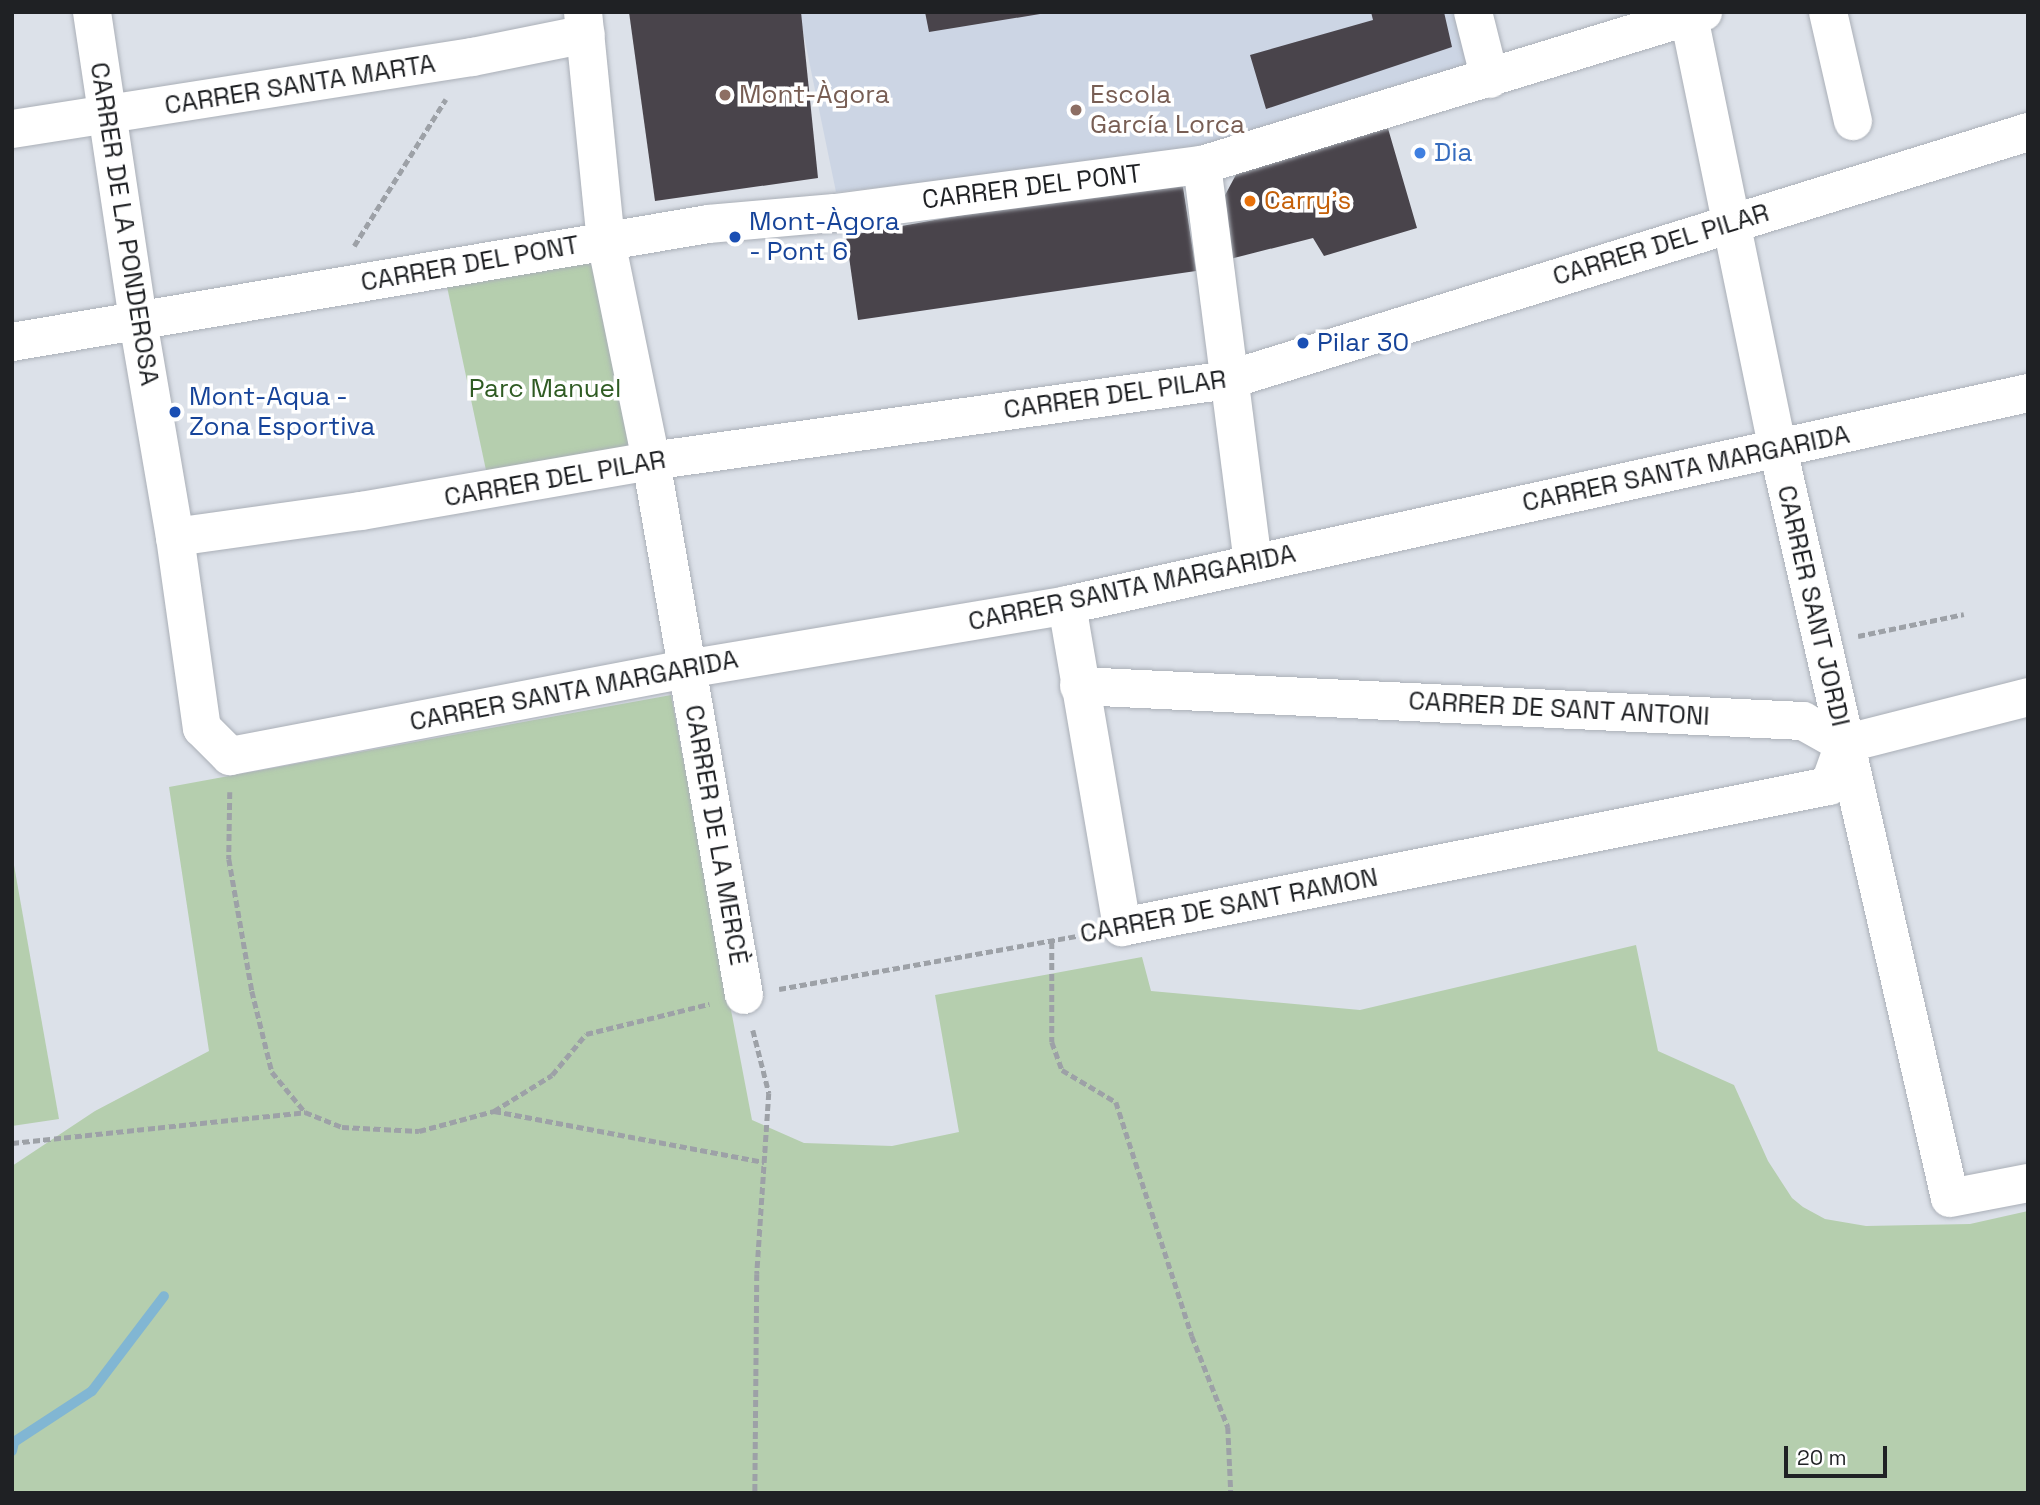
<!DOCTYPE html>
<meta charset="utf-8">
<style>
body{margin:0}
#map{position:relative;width:2040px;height:1505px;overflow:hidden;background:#dce1e9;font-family:"Space Grotesk",sans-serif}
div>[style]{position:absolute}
.built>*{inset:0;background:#ccd5e4}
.green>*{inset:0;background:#b5ceae;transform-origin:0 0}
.stream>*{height:10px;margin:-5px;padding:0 5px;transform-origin:5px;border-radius:5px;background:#81b6d3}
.building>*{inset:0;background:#49444b}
.path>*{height:4.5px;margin-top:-2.25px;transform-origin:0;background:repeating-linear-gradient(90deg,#9da1a7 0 7px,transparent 0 10.5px)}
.roads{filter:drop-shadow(0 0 2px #aaafb7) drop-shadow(0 0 2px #aaafb7)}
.minor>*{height:38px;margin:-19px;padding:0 19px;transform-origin:19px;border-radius:19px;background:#fff}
.dots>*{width:19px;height:19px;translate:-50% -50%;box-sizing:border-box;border:4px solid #fff;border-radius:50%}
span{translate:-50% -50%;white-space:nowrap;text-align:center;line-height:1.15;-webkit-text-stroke:7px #fff;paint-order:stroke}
.street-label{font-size:26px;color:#1f2124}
.education-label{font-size:26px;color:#785e54}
.left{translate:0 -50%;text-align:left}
.shop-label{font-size:26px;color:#366cbe}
.food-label{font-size:26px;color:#c56008}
.transit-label{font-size:26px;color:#164399}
.park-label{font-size:26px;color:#2f5b23}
.frame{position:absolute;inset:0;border:14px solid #1f2124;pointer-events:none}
.scale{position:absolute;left:1784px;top:1446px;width:103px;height:32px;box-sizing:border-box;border:4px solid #1f2124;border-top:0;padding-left:9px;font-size:21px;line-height:24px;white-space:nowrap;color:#1f2124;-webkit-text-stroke:5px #fff;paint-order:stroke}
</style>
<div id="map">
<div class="built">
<div style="clip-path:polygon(799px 12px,1459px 12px,1477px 67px,1189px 153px,836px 192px)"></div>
</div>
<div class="green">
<div style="left:606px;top:241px;width:225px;height:165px;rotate:78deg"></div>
<div style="clip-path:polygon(671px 695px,752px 1120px,804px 1143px,892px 1146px,959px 1132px,935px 995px,1142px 957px,1151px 991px,1360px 1010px,1636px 945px,1658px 1051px,1734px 1085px,1768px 1161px,1792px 1198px,1803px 1207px,1825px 1219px,1866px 1226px,1970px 1224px,2028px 1211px,2028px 1493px,12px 1493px,12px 1166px,95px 1111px,209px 1051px,169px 787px)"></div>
<div style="clip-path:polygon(12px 854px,59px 1119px,12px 1126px)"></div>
</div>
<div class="stream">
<div style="left:12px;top:1451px;width:9px;rotate:-77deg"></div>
<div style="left:14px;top:1442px;width:93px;rotate:-33.2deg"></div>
<div style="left:92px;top:1391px;width:119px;rotate:-52.8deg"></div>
</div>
<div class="building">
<div style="clip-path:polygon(629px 12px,801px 12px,818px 178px,655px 201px)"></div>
<div style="clip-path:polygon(925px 12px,1040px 12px,1040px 14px,929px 32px)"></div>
<div style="clip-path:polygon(1371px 12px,1444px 12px,1452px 47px,1266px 109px,1250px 55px,1373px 20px)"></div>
<div style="clip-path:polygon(1387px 125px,1417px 228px,1324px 256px,1313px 238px,1230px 259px,1223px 199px,1239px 169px)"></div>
<div style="clip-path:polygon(1169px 178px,1183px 187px,1196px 271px,858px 320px,846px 236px)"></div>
</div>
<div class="path">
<div style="left:354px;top:246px;width:173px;rotate:-58deg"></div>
<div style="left:1858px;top:636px;width:108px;rotate:-11.7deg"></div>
<div style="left:230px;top:792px;width:67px;rotate:90.9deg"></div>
<div style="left:229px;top:859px;width:134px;rotate:80.1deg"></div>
<div style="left:252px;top:991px;width:83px;rotate:76.1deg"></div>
<div style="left:272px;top:1072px;width:52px;rotate:50.5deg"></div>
<div style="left:305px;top:1112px;width:40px;rotate:22deg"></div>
<div style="left:342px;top:1127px;width:77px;rotate:3deg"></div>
<div style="left:419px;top:1131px;width:78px;rotate:-14.9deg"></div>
<div style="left:494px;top:1111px;width:68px;rotate:-31.8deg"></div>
<div style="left:552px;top:1075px;width:53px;rotate:-50.3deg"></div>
<div style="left:586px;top:1034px;width:127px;rotate:-13.7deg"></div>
<div style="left:1052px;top:942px;width:100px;rotate:90deg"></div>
<div style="left:1052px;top:1042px;width:30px;rotate:70deg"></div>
<div style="left:1062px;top:1070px;width:63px;rotate:30.7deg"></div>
<div style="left:1116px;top:1102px;width:246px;rotate:72deg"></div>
<div style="left:1192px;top:1336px;width:98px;rotate:68.4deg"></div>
<div style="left:1228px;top:1427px;width:66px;rotate:87.4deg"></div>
<div style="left:779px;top:989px;width:313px;rotate:-10.1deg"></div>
<div style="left:753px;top:1030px;width:65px;rotate:75.7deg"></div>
<div style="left:769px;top:1093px;width:181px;rotate:93.8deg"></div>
<div style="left:757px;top:1274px;width:219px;rotate:90.5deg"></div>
<div style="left:494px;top:1111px;width:275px;rotate:10.7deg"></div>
<div style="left:12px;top:1143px;width:295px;rotate:-6deg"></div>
</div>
<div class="roads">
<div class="minor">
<div style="left:92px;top:12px;width:312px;rotate:81.5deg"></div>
<div style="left:138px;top:321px;width:219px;rotate:80.3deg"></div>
<div style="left:175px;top:537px;width:193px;rotate:82deg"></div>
<div style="left:202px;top:728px;width:40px;rotate:45deg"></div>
<div style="left:230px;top:756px;width:464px;rotate:-10.8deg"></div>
<div style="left:686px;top:669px;width:386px;rotate:-9.5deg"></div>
<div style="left:1067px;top:605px;width:984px;rotate:-12.44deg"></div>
<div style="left:583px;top:12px;width:230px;rotate:84.3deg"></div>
<div style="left:606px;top:241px;width:225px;rotate:78.4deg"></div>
<div style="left:651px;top:461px;width:542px;rotate:80.12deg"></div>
<div style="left:1473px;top:12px;width:69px;rotate:75.8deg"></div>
<div style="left:1688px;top:12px;width:446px;rotate:78.4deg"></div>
<div style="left:1778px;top:449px;width:768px;rotate:77.07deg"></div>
<div style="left:1950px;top:1198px;width:79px;rotate:-10.9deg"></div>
<div style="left:1828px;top:12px;width:112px;rotate:77.1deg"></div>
<div style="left:12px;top:129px;width:466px;rotate:-8.9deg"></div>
<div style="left:472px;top:57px;width:116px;rotate:-11.4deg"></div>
<div style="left:1202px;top:165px;width:402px;rotate:82.7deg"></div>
<div style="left:12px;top:342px;width:706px;rotate:-9.62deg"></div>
<div style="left:708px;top:224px;width:127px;rotate:-5deg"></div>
<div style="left:835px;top:213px;width:370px;rotate:-7.5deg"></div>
<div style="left:1202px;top:165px;width:524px;rotate:-16.98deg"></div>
<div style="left:175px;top:537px;width:188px;rotate:-8deg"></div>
<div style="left:361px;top:511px;width:294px;rotate:-9.8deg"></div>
<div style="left:651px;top:461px;width:583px;rotate:-7.99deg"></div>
<div style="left:1228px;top:380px;width:838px;rotate:-17.22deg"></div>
<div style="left:1067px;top:605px;width:327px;rotate:80.3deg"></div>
<div style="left:1122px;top:927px;width:721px;rotate:-11.28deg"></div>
<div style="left:1829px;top:786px;width:45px;rotate:-70.3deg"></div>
<div style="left:1079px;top:686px;width:725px;rotate:2.77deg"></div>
<div style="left:1803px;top:721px;width:47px;rotate:29.3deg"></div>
<div style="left:1844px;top:744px;width:190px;rotate:-14.3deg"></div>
</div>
</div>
<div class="dots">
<div style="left:725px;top:95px;background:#8d6e63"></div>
<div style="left:1076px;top:110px;background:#8d6e63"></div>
<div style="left:1420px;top:153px;background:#3f7fe0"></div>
<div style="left:1250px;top:201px;background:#e8710a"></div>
<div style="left:735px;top:237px;background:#1a4fb4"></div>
<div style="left:1303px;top:343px;background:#1a4fb4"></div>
<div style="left:175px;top:412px;background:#1a4fb4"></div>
</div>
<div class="street-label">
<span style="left:300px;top:85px;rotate:-9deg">CARRER SANTA MARTA</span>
<span style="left:1032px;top:187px;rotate:-7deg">CARRER DEL PONT</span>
<span style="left:124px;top:224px;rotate:81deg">CARRER DE LA PONDEROSA</span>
<span style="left:1661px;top:245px;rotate:-17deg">CARRER DEL PILAR</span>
<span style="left:470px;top:264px;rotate:-10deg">CARRER DEL PONT</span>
<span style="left:1115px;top:395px;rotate:-8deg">CARRER DEL PILAR</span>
<span style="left:1686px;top:469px;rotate:-12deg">CARRER SANTA MARGARIDA</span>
<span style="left:555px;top:479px;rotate:-10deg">CARRER DEL PILAR</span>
<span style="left:1132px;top:588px;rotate:-12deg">CARRER SANTA MARGARIDA</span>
<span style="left:1813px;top:606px;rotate:77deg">CARRER SANT JORDI</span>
<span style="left:574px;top:691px;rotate:-11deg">CARRER SANTA MARGARIDA</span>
<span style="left:1559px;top:709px;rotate:3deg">CARRER DE SANT ANTONI</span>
<span style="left:716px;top:835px;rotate:80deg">CARRER DE LA MERCÈ</span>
<span style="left:1229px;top:906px;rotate:-11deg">CARRER DE SANT RAMON</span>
</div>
<div class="education-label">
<span class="left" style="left:739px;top:95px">Mont-Àgora</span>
<span class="left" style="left:1090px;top:110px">Escola<br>García Lorca</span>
</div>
<div class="shop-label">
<span class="left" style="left:1434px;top:153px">Dia</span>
</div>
<div class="food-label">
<span class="left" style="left:1264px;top:201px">Carry's</span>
</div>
<div class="transit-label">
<span class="left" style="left:749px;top:237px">Mont-Àgora<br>- Pont 6</span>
<span class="left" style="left:1317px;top:343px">Pilar 30</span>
<span class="left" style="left:189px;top:412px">Mont-Aqua -<br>Zona Esportiva</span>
</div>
<div class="park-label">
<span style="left:545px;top:389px">Parc Manuel</span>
</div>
<div class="frame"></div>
<div class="scale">20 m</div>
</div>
